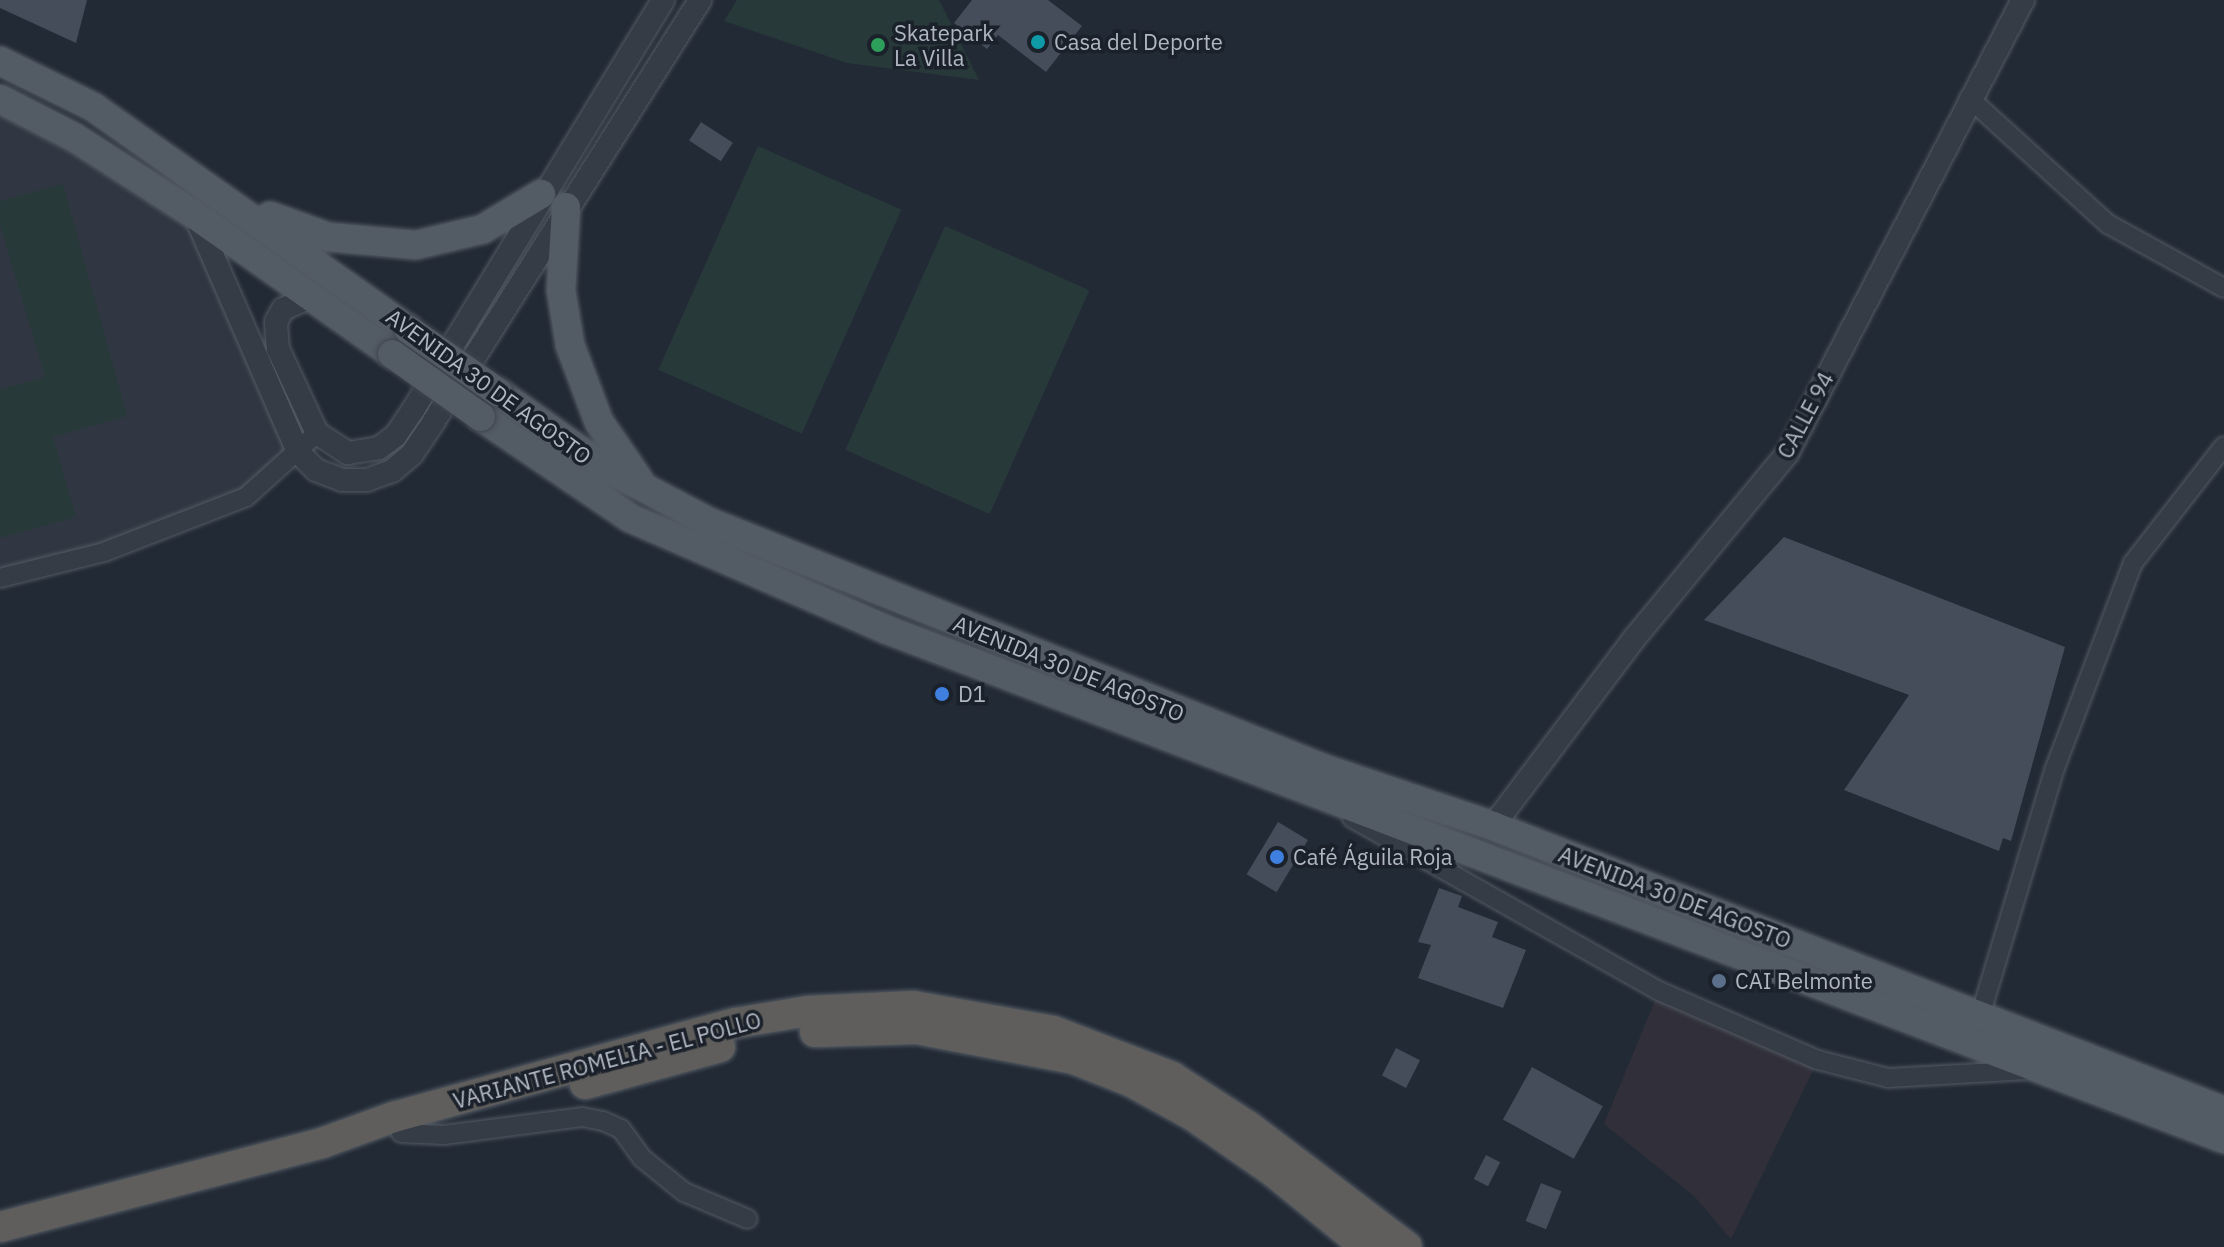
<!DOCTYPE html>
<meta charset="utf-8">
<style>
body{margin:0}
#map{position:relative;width:2224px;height:1247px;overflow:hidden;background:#222a35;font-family:"IBM Plex Sans",sans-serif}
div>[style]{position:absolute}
.medical>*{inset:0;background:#31303a}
.airport>*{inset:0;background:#303742}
.green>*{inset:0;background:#28393a;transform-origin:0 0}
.building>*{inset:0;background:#444d59;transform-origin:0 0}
.roads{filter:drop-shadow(0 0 2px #535a63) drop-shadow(0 0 2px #535a63)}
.minor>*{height:18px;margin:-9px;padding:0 9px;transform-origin:9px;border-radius:9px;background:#353c46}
.tertiary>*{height:22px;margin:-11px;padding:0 11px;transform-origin:11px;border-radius:11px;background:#353c46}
.primary>*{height:28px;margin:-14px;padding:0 14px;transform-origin:14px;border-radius:14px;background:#535b65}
.trunk>*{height:30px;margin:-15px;padding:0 15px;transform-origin:15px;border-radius:15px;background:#5f5e5c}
.bridges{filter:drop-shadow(0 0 2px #3f454f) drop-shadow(0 0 2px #3f454f)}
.primary-bridge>*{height:28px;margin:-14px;padding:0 14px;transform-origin:14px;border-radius:14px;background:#535b65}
.dots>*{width:22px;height:22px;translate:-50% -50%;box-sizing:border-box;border:4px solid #1b212a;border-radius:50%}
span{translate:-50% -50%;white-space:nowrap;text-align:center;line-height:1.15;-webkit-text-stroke:7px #1b212a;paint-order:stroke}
.poi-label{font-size:22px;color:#b0b7c2}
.left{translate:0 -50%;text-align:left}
.street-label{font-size:22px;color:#b0b7c2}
</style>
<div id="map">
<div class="medical">
<div style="clip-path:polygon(1659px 991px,1818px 1060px,1731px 1239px,1694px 1196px,1604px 1124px)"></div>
</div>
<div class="airport">
<div style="clip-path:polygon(0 99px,195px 215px,298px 452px,246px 497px,0 578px)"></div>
</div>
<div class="green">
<div style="clip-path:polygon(737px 0,939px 0,979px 80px,847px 63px,724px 21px)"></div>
<div style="left:758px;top:146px;width:157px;height:245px;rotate:24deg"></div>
<div style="clip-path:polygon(63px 184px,127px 416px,53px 437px,76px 517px,0 538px,0 389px,45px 377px,0 225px,0 201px)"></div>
<div style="left:945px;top:226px;width:158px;height:245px;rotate:24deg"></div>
</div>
<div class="building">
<div style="clip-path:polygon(0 0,87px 0,76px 43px,0 8px)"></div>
<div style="clip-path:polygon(972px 0,1048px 0,1082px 26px,1046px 72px,998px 35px,987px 49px,954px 23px)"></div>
<div style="left:701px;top:122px;width:38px;height:22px;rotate:33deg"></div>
<div style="clip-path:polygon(1784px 537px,2065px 647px,2011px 841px,2003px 838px,1999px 851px,1844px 790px,1909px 695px,1704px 620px)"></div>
<div style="left:1278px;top:822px;width:35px;height:61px;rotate:31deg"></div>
<div style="clip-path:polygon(1439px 888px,1462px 896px,1458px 907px,1498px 922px,1492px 937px,1526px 950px,1503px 1008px,1418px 978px,1431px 945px,1418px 942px)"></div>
<div style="left:1396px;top:1048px;width:27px;height:31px;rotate:27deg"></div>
<div style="left:1532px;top:1067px;width:81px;height:60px;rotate:29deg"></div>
<div style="left:1486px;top:1155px;width:16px;height:27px;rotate:27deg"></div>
<div style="left:1541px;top:1183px;width:22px;height:41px;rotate:22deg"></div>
</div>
<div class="roads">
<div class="minor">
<div style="left:1969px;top:98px;width:188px;rotate:42.2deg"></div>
<div style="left:2108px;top:224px;width:132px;rotate:28.9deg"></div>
<div style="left:0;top:578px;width:107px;rotate:-14deg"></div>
<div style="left:104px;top:552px;width:152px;rotate:-21.2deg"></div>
<div style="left:246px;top:497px;width:96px;rotate:-42deg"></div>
<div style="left:1352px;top:818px;width:352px;rotate:29.4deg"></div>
<div style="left:1659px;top:991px;width:173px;rotate:23.5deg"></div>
<div style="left:1818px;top:1060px;width:72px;rotate:14.4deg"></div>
<div style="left:1888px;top:1078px;width:141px;rotate:-3.2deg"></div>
<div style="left:1980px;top:1016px;width:259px;rotate:-73.2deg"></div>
<div style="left:2055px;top:768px;width:219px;rotate:-69.2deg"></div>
<div style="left:2133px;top:563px;width:148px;rotate:-52.1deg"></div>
<div style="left:401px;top:1133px;width:43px;rotate:2.7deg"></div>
<div style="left:444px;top:1135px;width:139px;rotate:-7.4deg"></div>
<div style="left:582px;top:1117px;width:21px;rotate:11deg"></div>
<div style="left:603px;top:1121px;width:20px;rotate:24deg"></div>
<div style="left:621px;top:1129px;width:36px;rotate:54deg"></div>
<div style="left:642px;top:1158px;width:54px;rotate:39deg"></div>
<div style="left:684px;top:1192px;width:69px;rotate:22.9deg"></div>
</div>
<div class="tertiary">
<div style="left:195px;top:215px;width:258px;rotate:66.5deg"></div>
<div style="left:298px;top:452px;width:25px;rotate:45deg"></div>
<div style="left:316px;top:470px;width:28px;rotate:21deg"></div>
<div style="left:342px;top:480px;width:25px"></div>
<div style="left:367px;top:480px;width:27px;rotate:-20deg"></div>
<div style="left:392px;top:471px;width:26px;rotate:-40deg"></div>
<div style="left:412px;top:454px;width:40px;rotate:-56deg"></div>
<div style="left:434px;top:421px;width:498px;rotate:-57.7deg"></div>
<div style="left:320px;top:301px;width:12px;rotate:-166deg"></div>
<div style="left:308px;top:298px;width:27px;rotate:156deg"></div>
<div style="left:283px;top:309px;width:15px;rotate:118deg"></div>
<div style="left:276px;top:322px;width:27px;rotate:86deg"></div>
<div style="left:278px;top:349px;width:93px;rotate:65.1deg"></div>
<div style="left:317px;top:433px;width:37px;rotate:33deg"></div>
<div style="left:348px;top:453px;width:31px;rotate:-9deg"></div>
<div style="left:379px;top:448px;width:21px;rotate:-37deg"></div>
<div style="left:396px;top:435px;width:30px;rotate:-56deg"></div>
<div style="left:413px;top:410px;width:480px;rotate:-58.6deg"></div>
<div style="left:1493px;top:826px;width:233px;rotate:-53deg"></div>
<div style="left:1633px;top:640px;width:241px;rotate:-50.4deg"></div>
<div style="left:1787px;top:454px;width:512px;rotate:-62.53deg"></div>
</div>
<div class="primary">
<div style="left:0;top:61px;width:104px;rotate:26.3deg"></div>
<div style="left:93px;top:107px;width:385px;rotate:35.2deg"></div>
<div style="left:0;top:99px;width:83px;rotate:27.2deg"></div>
<div style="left:74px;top:137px;width:144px;rotate:32.8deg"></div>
<div style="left:195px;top:215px;width:241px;rotate:35.2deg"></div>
<div style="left:566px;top:207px;width:83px;rotate:93.4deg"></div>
<div style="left:561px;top:290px;width:56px;rotate:80.7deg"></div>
<div style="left:570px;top:345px;width:82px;rotate:69.4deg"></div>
<div style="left:599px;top:422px;width:70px;rotate:55.4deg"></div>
<div style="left:270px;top:216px;width:62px;rotate:19.9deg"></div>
<div style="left:328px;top:237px;width:88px;rotate:5.2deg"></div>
<div style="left:416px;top:245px;width:69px;rotate:-13.4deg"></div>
<div style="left:483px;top:229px;width:68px;rotate:-31.1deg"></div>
<div style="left:499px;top:393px;width:123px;rotate:35.4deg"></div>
<div style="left:599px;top:464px;width:124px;rotate:27.8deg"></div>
<div style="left:709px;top:522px;width:664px;rotate:21.85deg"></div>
<div style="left:1325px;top:769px;width:177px;rotate:18.7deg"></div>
<div style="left:1493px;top:826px;width:785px;rotate:21.3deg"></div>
<div style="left:481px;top:417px;width:180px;rotate:34.1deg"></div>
<div style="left:630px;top:518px;width:278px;rotate:23.5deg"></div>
<div style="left:885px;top:629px;width:1433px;rotate:20.85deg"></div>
</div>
<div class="trunk">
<div style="left:815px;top:1032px;width:102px;rotate:-1.7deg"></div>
<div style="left:917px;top:1029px;width:160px;rotate:10.8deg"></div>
<div style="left:1074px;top:1059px;width:62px;rotate:21.6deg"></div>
<div style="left:1132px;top:1082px;width:68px;rotate:28.8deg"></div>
<div style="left:1192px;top:1115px;width:100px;rotate:34.8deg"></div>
<div style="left:1274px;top:1172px;width:119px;rotate:39.2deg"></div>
<div style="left:585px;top:1084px;width:140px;rotate:-15.3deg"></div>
<div style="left:0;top:1227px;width:333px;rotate:-14.6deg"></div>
<div style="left:322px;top:1143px;width:77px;rotate:-19.9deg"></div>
<div style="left:394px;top:1117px;width:355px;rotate:-15.4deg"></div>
<div style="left:736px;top:1023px;width:73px;rotate:-9.5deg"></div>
<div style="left:808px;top:1011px;width:105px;rotate:-2.7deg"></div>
<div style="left:913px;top:1006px;width:142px;rotate:10.1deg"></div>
<div style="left:1053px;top:1031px;width:128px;rotate:21.1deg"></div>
<div style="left:1172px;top:1077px;width:92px;rotate:33deg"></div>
<div style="left:1249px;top:1127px;width:198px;rotate:37.2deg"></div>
</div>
</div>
<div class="bridges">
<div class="primary-bridge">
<div style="left:408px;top:329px;width:111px;rotate:35.1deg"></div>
<div style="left:392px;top:354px;width:109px;rotate:35.3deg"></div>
</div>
</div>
<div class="dots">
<div style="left:1038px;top:42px;background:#0f9aa8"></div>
<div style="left:878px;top:45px;background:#2e9e5b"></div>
<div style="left:942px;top:694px;background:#3f7fe0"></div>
<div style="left:1277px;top:857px;background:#3f7fe0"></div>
<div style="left:1719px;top:981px;background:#5c6f8a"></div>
</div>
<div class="poi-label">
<span class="left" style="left:894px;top:45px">Skatepark<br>La Villa</span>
<span class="left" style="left:1054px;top:42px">Casa del Deporte</span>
<span class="left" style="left:958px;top:694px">D1</span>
<span class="left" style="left:1293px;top:857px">Café Águila Roja</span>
<span class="left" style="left:1735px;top:981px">CAI Belmonte</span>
</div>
<div class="street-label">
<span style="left:489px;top:386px;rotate:36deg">AVENIDA 30 DE AGOSTO</span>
<span style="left:1805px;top:415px;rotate:-62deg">CALLE 94</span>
<span style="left:1069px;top:668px;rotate:22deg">AVENIDA 30 DE AGOSTO</span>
<span style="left:1675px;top:897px;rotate:21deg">AVENIDA 30 DE AGOSTO</span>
<span style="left:607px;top:1060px;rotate:-15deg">VARIANTE ROMELIA - EL POLLO</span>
</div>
</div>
